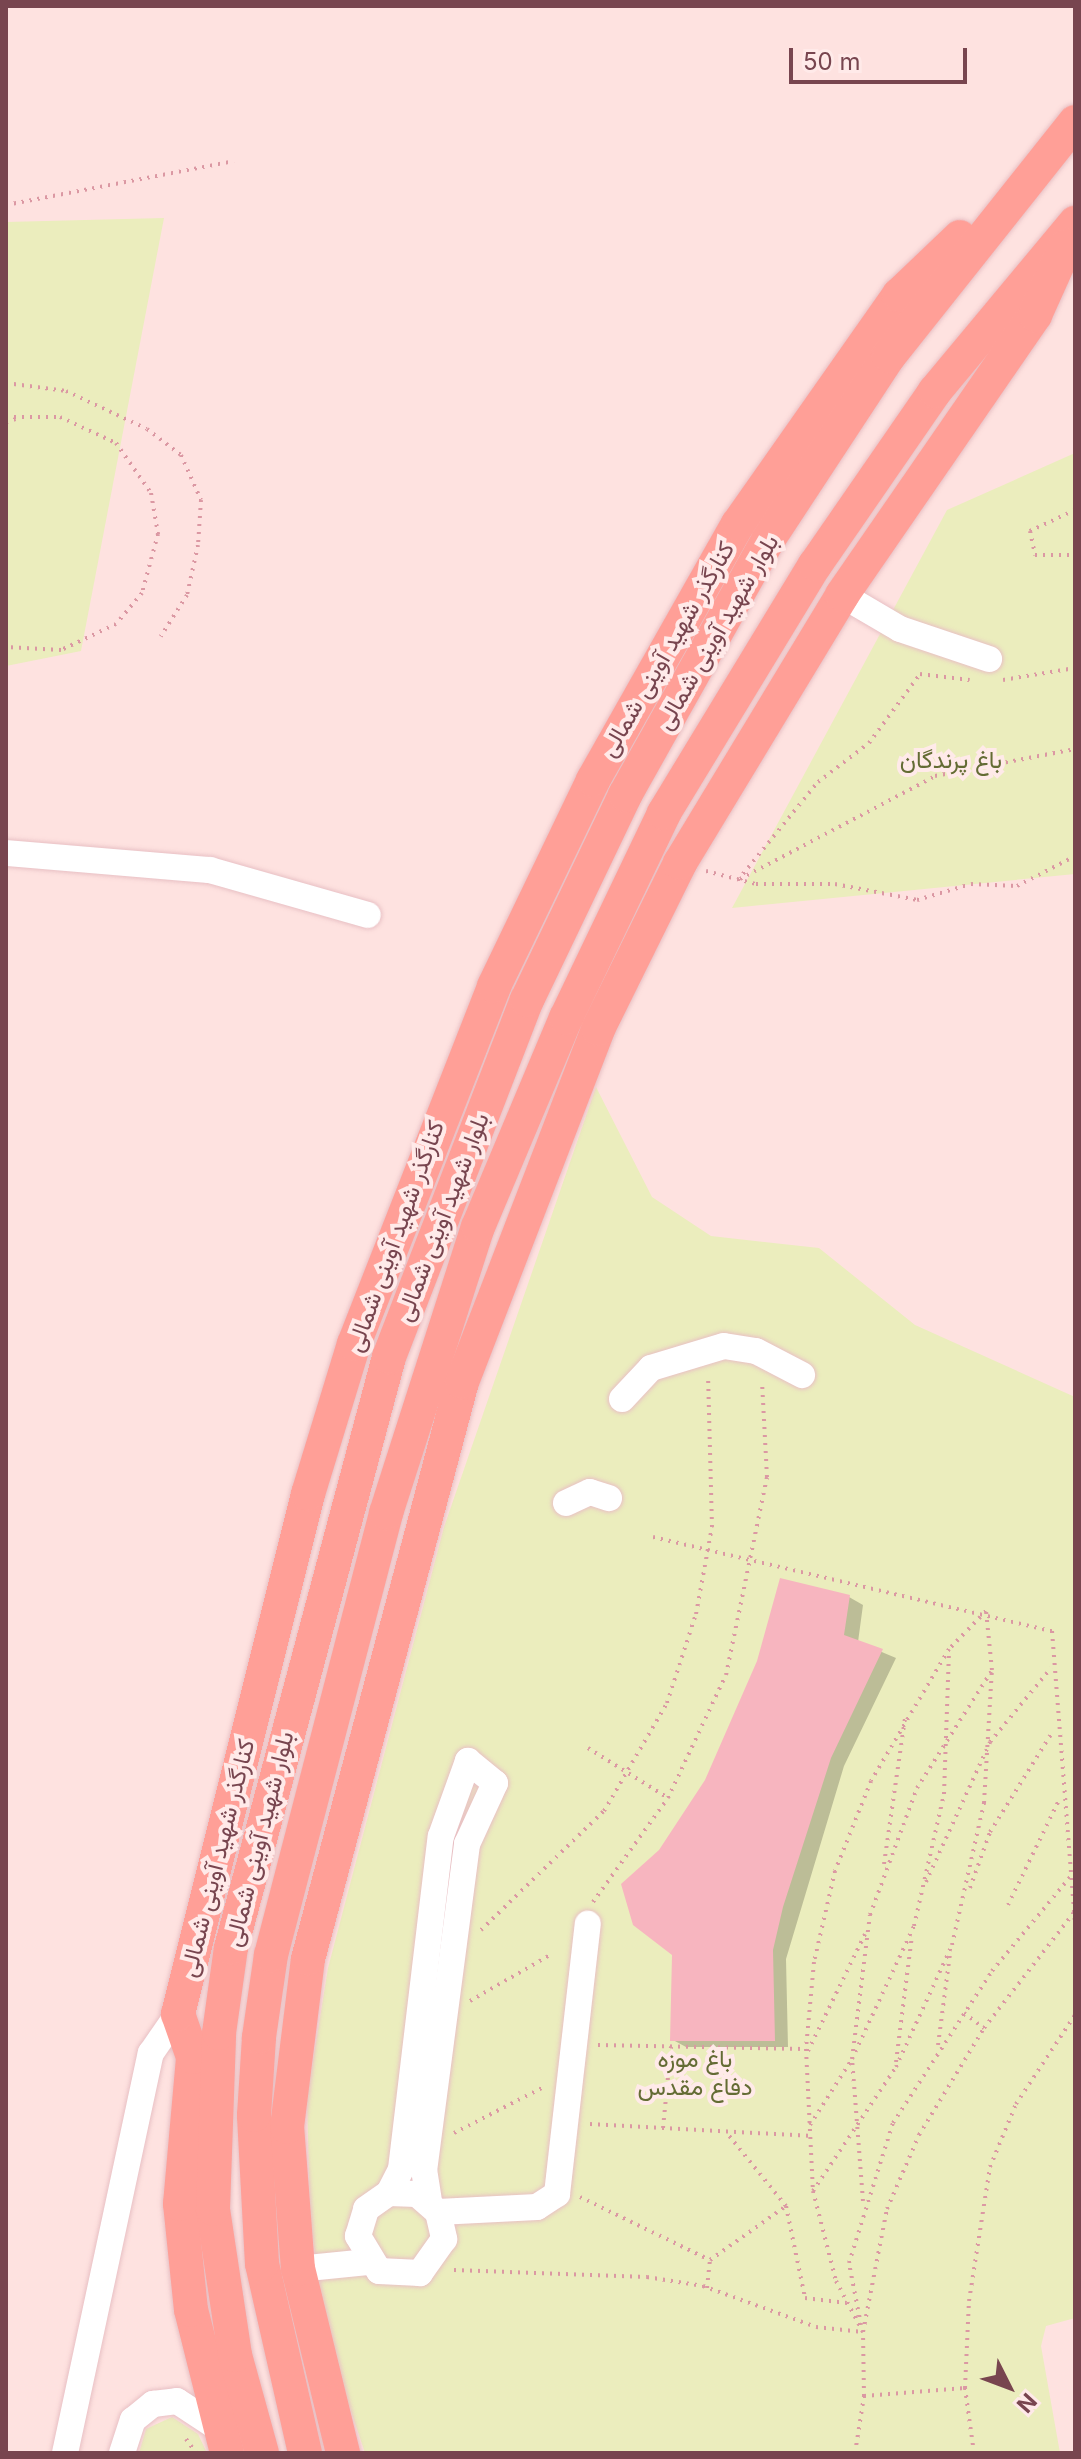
<!DOCTYPE html>
<meta charset="utf-8">
<style>
body{margin:0}
#map{position:relative;width:1081px;height:2459px;overflow:hidden;background:#fee2e0;font-family:Inter,Vazirmatn,sans-serif}
div>[style]{position:absolute}
.green>*{inset:0;background:#ebedbd}
.shadow>*{inset:0;background:#0003}
.building>*{inset:0;background:#f7b5bf}
.path>*{height:4px;margin-top:-2px;transform-origin:0;background:repeating-linear-gradient(90deg,#db98a3 0 2px,transparent 0 8px)}
.roads{filter:drop-shadow(0 0 2px #e8c0c4) drop-shadow(0 0 2px #e8c0c4)}
.minor>*{height:26px;margin:-13px;padding:0 13px;transform-origin:13px;border-radius:13px;background:#fff}
.major>*{height:34px;margin:-17px;padding:0 17px;transform-origin:17px;border-radius:17px;background:#ff9f97}
span{translate:-50% -50%;white-space:nowrap;text-align:center;line-height:1.15;-webkit-text-stroke:8px #ffeae9;paint-order:stroke}
.street-label{font-size:24px;color:#78454f}
.park-label{font-size:24px;color:#646c34}
.frame{position:absolute;inset:0;border:8px solid #78454f;pointer-events:none}
.north{position:absolute;left:969px;top:2347px;width:80px;height:80px;-webkit-text-stroke:6px #ffeae9;paint-order:stroke;rotate:132deg;font-size:22px;font-weight:700;line-height:32px;text-align:center;color:#78454f}
.north::after{content:'';display:block;margin:auto;width:28px;height:36px;background:#78454f;clip-path:polygon(50% 0,100% 100%,50% 72%,0 100%)}
.scale{position:absolute;left:789px;top:48px;width:178px;height:36px;box-sizing:border-box;border:4px solid #78454f;border-top:0;padding-left:10px;font-size:24px;line-height:28px;white-space:nowrap;color:#78454f;-webkit-text-stroke:6px #ffeae9;paint-order:stroke}
</style>
<div id="map">
<div class="green">
<div style="clip-path:polygon(164px 218px,81px 651px,6px 666px,6px 222px)"></div>
<div style="clip-path:polygon(1075px 453px,1075px 874px,732px 908px,947px 510px)"></div>
<div style="clip-path:polygon(596px 1087px,652px 1197px,711px 1236px,819px 1248px,915px 1325px,1075px 1397px,1075px 2318px,1046px 2326px,1041px 2346px,1060px 2453px,365px 2453px,327px 2340px,310px 2218px,307px 2098px,328px 1968px,444px 1527px)"></div>
<div style="clip-path:polygon(172px 2417px,198px 2434px,207px 2453px,139px 2453px,146px 2429px)"></div>
</div>
<div class="shadow">
<div style="clip-path:polygon(849px 1597px,863px 1605px,858px 1642px,896px 1658px,844px 1766px,786px 1959px,788px 2047px,686px 2047px,673px 2040px,674px 1954px,660px 1851px)"></div>
</div>
<div class="building">
<div style="clip-path:polygon(780px 1578px,850px 1595px,844px 1635px,883px 1649px,831px 1758px,783px 1907px,773px 1950px,775px 2041px,670px 2041px,672px 1955px,633px 1925px,621px 1884px,659px 1850px,705px 1780px,757px 1661px)"></div>
</div>
<div class="path">
<div style="left:6px;top:205px;width:232px;rotate:-10.9deg"></div>
<div style="left:6px;top:383px;width:61px;rotate:7.6deg"></div>
<div style="left:66px;top:391px;width:89px;rotate:25.1deg"></div>
<div style="left:147px;top:429px;width:43px;rotate:37.4deg"></div>
<div style="left:181px;top:455px;width:49px;rotate:66deg"></div>
<div style="left:201px;top:500px;width:45px;rotate:93.8deg"></div>
<div style="left:198px;top:545px;width:51px;rotate:102.4deg"></div>
<div style="left:187px;top:595px;width:49px;rotate:122.4deg"></div>
<div style="left:6px;top:417px;width:54px"></div>
<div style="left:60px;top:417px;width:62px;rotate:24.9deg"></div>
<div style="left:116px;top:443px;width:61px;rotate:55deg"></div>
<div style="left:151px;top:493px;width:42px;rotate:80.3deg"></div>
<div style="left:158px;top:534px;width:61px;rotate:105.2deg"></div>
<div style="left:142px;top:593px;width:40px;rotate:130deg"></div>
<div style="left:116px;top:624px;width:61px;rotate:154.7deg"></div>
<div style="left:61px;top:650px;width:55px;rotate:-176.9deg"></div>
<div style="left:6px;top:422px;width:10px;rotate:-17deg"></div>
<div style="left:1075px;top:510px;width:50px;rotate:155deg"></div>
<div style="left:1030px;top:531px;width:25px;rotate:78deg"></div>
<div style="left:1035px;top:555px;width:40px"></div>
<div style="left:1003px;top:680px;width:73px;rotate:-9.5deg"></div>
<div style="left:706px;top:871px;width:52px;rotate:14.6deg"></div>
<div style="left:756px;top:884px;width:79px"></div>
<div style="left:835px;top:884px;width:84px;rotate:11deg"></div>
<div style="left:917px;top:900px;width:56px;rotate:-16.5deg"></div>
<div style="left:971px;top:884px;width:46px;rotate:2.5deg"></div>
<div style="left:1017px;top:886px;width:65px;rotate:-27.3deg"></div>
<div style="left:740px;top:879px;width:221px;rotate:-27.8deg"></div>
<div style="left:935px;top:776px;width:143px;rotate:-10.9deg"></div>
<div style="left:738px;top:880px;width:127px;rotate:-50.8deg"></div>
<div style="left:818px;top:782px;width:64px;rotate:-37.4deg"></div>
<div style="left:869px;top:743px;width:86px;rotate:-53.5deg"></div>
<div style="left:920px;top:674px;width:50px;rotate:6.8deg"></div>
<div style="left:653px;top:1537px;width:410px;rotate:13.3deg"></div>
<div style="left:1052px;top:1631px;width:293px;rotate:85.5deg"></div>
<div style="left:588px;top:1748px;width:94px;rotate:32deg"></div>
<div style="left:884px;top:1864px;width:147px;rotate:-81.8deg"></div>
<div style="left:926px;top:1882px;width:154px;rotate:-65.4deg"></div>
<div style="left:990px;top:1742px;width:96px;rotate:-50.5deg"></div>
<div style="left:970px;top:1888px;width:59px;rotate:-70.3deg"></div>
<div style="left:990px;top:1832px;width:119px;rotate:-58deg"></div>
<div style="left:593px;top:1902px;width:128px;rotate:-54.2deg"></div>
<div style="left:668px;top:1798px;width:136px;rotate:-64.8deg"></div>
<div style="left:726px;top:1675px;width:202px;rotate:-78.3deg"></div>
<div style="left:767px;top:1477px;width:96px;rotate:-93deg"></div>
<div style="left:1008px;top:1905px;width:117px;rotate:-64.1deg"></div>
<div style="left:481px;top:1930px;width:171px;rotate:-44.1deg"></div>
<div style="left:604px;top:1811px;width:125px;rotate:-59.7deg"></div>
<div style="left:667px;top:1703px;width:94px;rotate:-72deg"></div>
<div style="left:696px;top:1614px;width:88px;rotate:-79.6deg"></div>
<div style="left:712px;top:1527px;width:152px;rotate:-91.5deg"></div>
<div style="left:470px;top:2001px;width:92px;rotate:-29.9deg"></div>
<div style="left:964px;top:2013px;width:25px;rotate:37deg"></div>
<div style="left:598px;top:2045px;width:207px;rotate:1.1deg"></div>
<div style="left:938px;top:2045px;width:92px;rotate:-82.5deg"></div>
<div style="left:808px;top:2051px;width:130px;rotate:-64deg"></div>
<div style="left:896px;top:2062px;width:127px;rotate:-82.8deg"></div>
<div style="left:590px;top:2124px;width:219px;rotate:3.1deg"></div>
<div style="left:810px;top:2125px;width:78px;rotate:-57.5deg"></div>
<div style="left:852px;top:2059px;width:147px;rotate:-65deg"></div>
<div style="left:914px;top:1926px;width:135px;rotate:-77.2deg"></div>
<div style="left:944px;top:1794px;width:142px;rotate:-88deg"></div>
<div style="left:663px;top:2128px;width:82px;rotate:-84.4deg"></div>
<div style="left:454px;top:2133px;width:103px;rotate:-27.1deg"></div>
<div style="left:813px;top:2191px;width:149px;rotate:-56.2deg"></div>
<div style="left:896px;top:2067px;width:134px;rotate:-65.3deg"></div>
<div style="left:952px;top:1945px;width:146px;rotate:-77.3deg"></div>
<div style="left:984px;top:1803px;width:133px;rotate:-86.6deg"></div>
<div style="left:992px;top:1670px;width:59px;rotate:-95.8deg"></div>
<div style="left:986px;top:1611px;width:53px;rotate:134.2deg"></div>
<div style="left:949px;top:1649px;width:153px;rotate:120.6deg"></div>
<div style="left:871px;top:1781px;width:97px;rotate:111.8deg"></div>
<div style="left:835px;top:1871px;width:93px;rotate:103deg"></div>
<div style="left:814px;top:1962px;width:87px;rotate:95.3deg"></div>
<div style="left:806px;top:2049px;width:142px;rotate:87.2deg"></div>
<div style="left:813px;top:2191px;width:93px;rotate:75.7deg"></div>
<div style="left:836px;top:2281px;width:58px;rotate:62.1deg"></div>
<div style="left:580px;top:2197px;width:144px;rotate:25.9deg"></div>
<div style="left:710px;top:2260px;width:93px;rotate:-35.4deg"></div>
<div style="left:786px;top:2206px;width:95px;rotate:-129deg"></div>
<div style="left:863px;top:2201px;width:142px;rotate:-94.4deg"></div>
<div style="left:852px;top:2059px;width:145px;rotate:-82.9deg"></div>
<div style="left:870px;top:1915px;width:135px;rotate:-69.7deg"></div>
<div style="left:917px;top:1788px;width:138px;rotate:-57.5deg"></div>
<div style="left:786px;top:2206px;width:94px;rotate:78.3deg"></div>
<div style="left:805px;top:2298px;width:42px;rotate:6.8deg"></div>
<div style="left:454px;top:2270px;width:193px;rotate:2.1deg"></div>
<div style="left:647px;top:2277px;width:57px;rotate:9.1deg"></div>
<div style="left:703px;top:2286px;width:120px;rotate:19.9deg"></div>
<div style="left:816px;top:2327px;width:47px;rotate:6.1deg"></div>
<div style="left:707px;top:2288px;width:28px;rotate:-84deg"></div>
<div style="left:861px;top:2325px;width:63px;rotate:-101deg"></div>
<div style="left:849px;top:2263px;width:147px;rotate:-72.6deg"></div>
<div style="left:893px;top:2123px;width:181px;rotate:-56.9deg"></div>
<div style="left:992px;top:1971px;width:130px;rotate:-50.3deg"></div>
<div style="left:864px;top:2396px;width:101px;rotate:-4.5deg"></div>
<div style="left:186px;top:2439px;width:17px;rotate:54deg"></div>
<div style="left:855px;top:2453px;width:58px;rotate:-81deg"></div>
<div style="left:864px;top:2396px;width:64px;rotate:-90.9deg"></div>
<div style="left:863px;top:2332px;width:125px;rotate:-79deg"></div>
<div style="left:887px;top:2209px;width:81px;rotate:-66.6deg"></div>
<div style="left:919px;top:2135px;width:125px;rotate:-58.7deg"></div>
<div style="left:984px;top:2028px;width:148px;rotate:-52.1deg"></div>
<div style="left:974px;top:2453px;width:66px;rotate:-97.9deg"></div>
<div style="left:965px;top:2388px;width:87px;rotate:-87.4deg"></div>
<div style="left:969px;top:2301px;width:136px;rotate:-81.1deg"></div>
<div style="left:990px;top:2167px;width:68px;rotate:-67.6deg"></div>
<div style="left:1016px;top:2104px;width:107px;rotate:-56.5deg"></div>
</div>
<div class="roads">
<div class="minor">
<div style="left:842px;top:595px;width:67px;rotate:30.4deg"></div>
<div style="left:900px;top:629px;width:94px;rotate:18.6deg"></div>
<div style="left:6px;top:853px;width:205px;rotate:4.8deg"></div>
<div style="left:210px;top:870px;width:164px;rotate:15.9deg"></div>
<div style="left:622px;top:1399px;width:42px;rotate:-46.9deg"></div>
<div style="left:651px;top:1368px;width:76px;rotate:-16.8deg"></div>
<div style="left:724px;top:1346px;width:32px;rotate:9deg"></div>
<div style="left:756px;top:1351px;width:52px;rotate:27.6deg"></div>
<div style="left:566px;top:1503px;width:26px;rotate:-25deg"></div>
<div style="left:590px;top:1492px;width:20px;rotate:18deg"></div>
<div style="left:389px;top:2193px;width:28px;rotate:2deg"></div>
<div style="left:417px;top:2194px;width:28px;rotate:41deg"></div>
<div style="left:438px;top:2212px;width:28px;rotate:77deg"></div>
<div style="left:444px;top:2239px;width:42px;rotate:125.2deg"></div>
<div style="left:420px;top:2273px;width:41px;rotate:-177.2deg"></div>
<div style="left:379px;top:2271px;width:41px;rotate:-121deg"></div>
<div style="left:358px;top:2236px;width:28px;rotate:-73deg"></div>
<div style="left:366px;top:2209px;width:28px;rotate:-35deg"></div>
<div style="left:389px;top:2193px;width:27px;rotate:-63deg"></div>
<div style="left:401px;top:2169px;width:335px;rotate:-83.2deg"></div>
<div style="left:441px;top:1836px;width:80px;rotate:-70.2deg"></div>
<div style="left:429px;top:2201px;width:30px;rotate:-99deg"></div>
<div style="left:424px;top:2171px;width:330px;rotate:-82.5deg"></div>
<div style="left:467px;top:1844px;width:67px;rotate:-65.3deg"></div>
<div style="left:495px;top:1783px;width:35px;rotate:-141deg"></div>
<div style="left:438px;top:2212px;width:99px;rotate:-2.9deg"></div>
<div style="left:537px;top:2207px;width:24px;rotate:-33deg"></div>
<div style="left:557px;top:2194px;width:272px;rotate:-83.5deg"></div>
<div style="left:298px;top:2269px;width:70px;rotate:-5.7deg"></div>
<div style="left:65px;top:2453px;width:409px;rotate:-77.9deg"></div>
<div style="left:151px;top:2053px;width:47px;rotate:-55.3deg"></div>
<div style="left:122px;top:2453px;width:35px;rotate:-72deg"></div>
<div style="left:133px;top:2420px;width:26px;rotate:-39deg"></div>
<div style="left:153px;top:2404px;width:24px;rotate:-7deg"></div>
<div style="left:177px;top:2401px;width:45px;rotate:33.3deg"></div>
</div>
<div class="major">
<div style="left:227px;top:2453px;width:147px;rotate:-104.1deg"></div>
<div style="left:191px;top:2310px;width:107px;rotate:-95.9deg"></div>
<div style="left:180px;top:2204px;width:148px;rotate:-84.9deg"></div>
<div style="left:193px;top:2057px;width:46px;rotate:-109.2deg"></div>
<div style="left:178px;top:2014px;width:536px;rotate:-75.96deg"></div>
<div style="left:308px;top:1494px;width:157px;rotate:-73deg"></div>
<div style="left:354px;top:1344px;width:384px;rotate:-68.6deg"></div>
<div style="left:494px;top:986px;width:229px;rotate:-64.3deg"></div>
<div style="left:593px;top:780px;width:294px;rotate:-60.5deg"></div>
<div style="left:738px;top:524px;width:280px;rotate:-54.9deg"></div>
<div style="left:899px;top:295px;width:84px;rotate:-43.6deg"></div>
<div style="left:262px;top:2453px;width:102px;rotate:-105.4deg"></div>
<div style="left:235px;top:2355px;width:148px;rotate:-98.6deg"></div>
<div style="left:213px;top:2209px;width:176px;rotate:-88deg"></div>
<div style="left:219px;top:2033px;width:86px;rotate:-82deg"></div>
<div style="left:231px;top:1948px;width:612px;rotate:-75.03deg"></div>
<div style="left:389px;top:1357px;width:383px;rotate:-68.9deg"></div>
<div style="left:527px;top:1000px;width:227px;rotate:-64.4deg"></div>
<div style="left:625px;top:795px;width:292px;rotate:-60.7deg"></div>
<div style="left:768px;top:540px;width:220px;rotate:-56.7deg"></div>
<div style="left:889px;top:356px;width:299px;rotate:-51.5deg"></div>
<div style="left:305px;top:2453px;width:194px;rotate:-102.8deg"></div>
<div style="left:262px;top:2264px;width:149px;rotate:-93.1deg"></div>
<div style="left:254px;top:2115px;width:78px;rotate:-86.3deg"></div>
<div style="left:259px;top:2037px;width:83px;rotate:-81.7deg"></div>
<div style="left:271px;top:1955px;width:457px;rotate:-75.4deg"></div>
<div style="left:386px;top:1513px;width:300px;rotate:-72.2deg"></div>
<div style="left:478px;top:1227px;width:227px;rotate:-67.2deg"></div>
<div style="left:566px;top:1018px;width:227px;rotate:-64.4deg"></div>
<div style="left:664px;top:813px;width:290px;rotate:-58.7deg"></div>
<div style="left:815px;top:565px;width:211px;rotate:-55.4deg"></div>
<div style="left:935px;top:391px;width:219px;rotate:-50.2deg"></div>
<div style="left:343px;top:2453px;width:189px;rotate:-103.7deg"></div>
<div style="left:298px;top:2269px;width:142px;rotate:-94.4deg"></div>
<div style="left:287px;top:2127px;width:169px;rotate:-82.9deg"></div>
<div style="left:308px;top:1959px;width:597px;rotate:-75.06deg"></div>
<div style="left:462px;top:1382px;width:378px;rotate:-68.9deg"></div>
<div style="left:598px;top:1029px;width:185px;rotate:-63.7deg"></div>
<div style="left:680px;top:863px;width:313px;rotate:-58.8deg"></div>
<div style="left:842px;top:595px;width:340px;rotate:-55.4deg"></div>
<div style="left:1035px;top:315px;width:76px;rotate:-65.8deg"></div>
</div>
</div>
<div class="street-label">
<span style="left:717px;top:632px;rotate:-60deg">بلوار شهید آوینی شمالی</span>
<span style="left:667px;top:649px;rotate:-60deg">کنارگذر شهید آوینی شمالی</span>
<span style="left:442px;top:1217px;rotate:-69deg">بلوار شهید آوینی شمالی</span>
<span style="left:395px;top:1236px;rotate:-70deg">کنارگذر شهید آوینی شمالی</span>
<span style="left:259px;top:1839px;rotate:-76deg">بلوار شهید آوینی شمالی</span>
<span style="left:217px;top:1858px;rotate:-76deg">کنارگذر شهید آوینی شمالی</span>
</div>
<div class="park-label">
<span style="left:951px;top:760px">باغ پرندگان</span>
<span style="left:695px;top:2073px">باغ موزه<br>دفاع مقدس</span>
</div>
<div class="frame"></div>
<div class="north">N</div>
<div class="scale">50 m</div>
</div>
